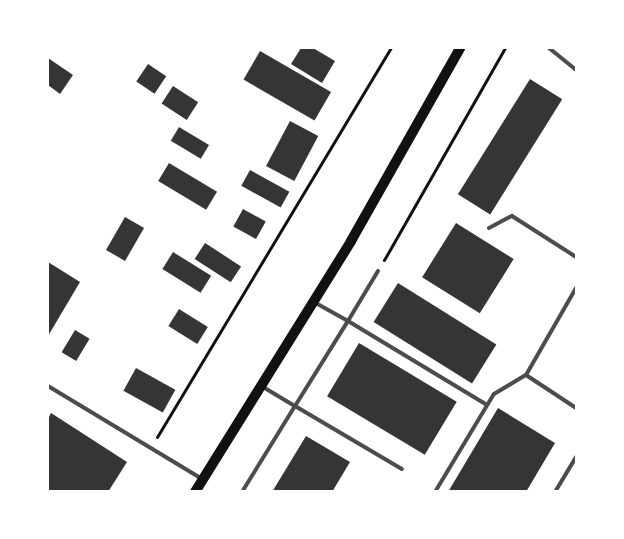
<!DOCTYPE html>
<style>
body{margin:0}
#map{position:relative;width:624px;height:539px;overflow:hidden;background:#fff;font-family:Ubuntu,sans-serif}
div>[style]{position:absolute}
.building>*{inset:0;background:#353535;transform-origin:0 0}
.path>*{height:3px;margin:-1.5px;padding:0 1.5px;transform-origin:1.5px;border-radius:1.5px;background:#111}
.service>*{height:4px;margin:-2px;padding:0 2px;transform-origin:2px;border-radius:2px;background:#4c4c4c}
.secondary>*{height:10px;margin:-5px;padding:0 5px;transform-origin:5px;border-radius:5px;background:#111}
span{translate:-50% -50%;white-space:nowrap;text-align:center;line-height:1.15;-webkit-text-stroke:4.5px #fff;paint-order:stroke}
.frame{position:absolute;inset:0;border:49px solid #fff;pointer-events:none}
</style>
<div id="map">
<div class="building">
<div style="clip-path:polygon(301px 48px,313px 48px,335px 61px,322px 83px,291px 64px)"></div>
<div style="left:260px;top:51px;width:82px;height:33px;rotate:30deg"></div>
<div style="clip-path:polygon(48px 58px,73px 75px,60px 94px,48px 85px)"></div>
<div style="left:148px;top:64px;width:22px;height:21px;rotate:34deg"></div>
<div style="left:530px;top:79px;width:38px;height:136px;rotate:32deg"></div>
<div style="left:173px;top:86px;width:30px;height:21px;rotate:33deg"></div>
<div style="left:290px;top:121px;width:32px;height:51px;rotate:28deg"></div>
<div style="left:179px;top:127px;width:35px;height:16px;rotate:31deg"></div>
<div style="left:169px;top:163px;width:56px;height:21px;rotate:31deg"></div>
<div style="left:250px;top:170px;width:45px;height:18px;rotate:29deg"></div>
<div style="left:243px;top:209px;width:26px;height:20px;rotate:29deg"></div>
<div style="left:125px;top:217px;width:22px;height:38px;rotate:30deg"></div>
<div style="left:456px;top:223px;width:68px;height:64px;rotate:32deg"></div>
<div style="left:205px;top:243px;width:43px;height:19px;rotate:33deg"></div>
<div style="left:173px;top:252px;width:45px;height:20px;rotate:32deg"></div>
<div style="clip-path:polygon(48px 262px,80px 282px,48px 336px)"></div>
<div style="left:398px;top:283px;width:116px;height:46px;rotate:32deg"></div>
<div style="left:179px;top:309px;width:34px;height:20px;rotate:32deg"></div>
<div style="left:75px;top:330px;width:17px;height:26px;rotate:31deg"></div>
<div style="left:359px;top:343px;width:114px;height:62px;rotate:31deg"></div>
<div style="left:136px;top:368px;width:45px;height:26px;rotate:29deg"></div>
<div style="clip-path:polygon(498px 408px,555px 443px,526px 492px,448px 492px)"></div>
<div style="clip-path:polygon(51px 413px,127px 462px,108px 492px,48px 492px,48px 419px)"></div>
<div style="clip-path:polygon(306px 436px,350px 462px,332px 492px,272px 492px)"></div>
</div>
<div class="path">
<div style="left:384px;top:260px;width:244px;rotate:-60.3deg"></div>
<div style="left:157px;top:437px;width:454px;rotate:-59deg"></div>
</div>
<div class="service">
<div style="left:549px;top:48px;width:35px;rotate:39deg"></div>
<div style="left:489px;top:228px;width:26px;rotate:-28deg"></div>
<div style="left:512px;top:216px;width:76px;rotate:32.6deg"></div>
<div style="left:378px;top:271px;width:58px;rotate:121deg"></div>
<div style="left:348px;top:321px;width:162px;rotate:31.1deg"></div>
<div style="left:576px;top:288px;width:100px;rotate:119.9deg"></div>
<div style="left:526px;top:375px;width:60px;rotate:33.4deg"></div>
<div style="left:48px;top:386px;width:180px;rotate:31.1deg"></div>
<div style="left:263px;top:387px;width:37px;rotate:31deg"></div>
<div style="left:295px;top:406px;width:100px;rotate:-58.1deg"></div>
<div style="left:348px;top:321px;width:39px;rotate:-151deg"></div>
<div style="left:242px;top:492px;width:101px;rotate:-58.4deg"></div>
<div style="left:295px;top:406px;width:124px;rotate:30.5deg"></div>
<div style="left:435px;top:492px;width:114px;rotate:-59deg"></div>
<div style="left:494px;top:394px;width:37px;rotate:-31deg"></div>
<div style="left:555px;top:492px;width:41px;rotate:-59deg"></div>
</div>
<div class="secondary">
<div style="left:195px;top:492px;width:296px;rotate:-58.1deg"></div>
<div style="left:351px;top:241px;width:222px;rotate:-60.5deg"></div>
</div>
<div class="frame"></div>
</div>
